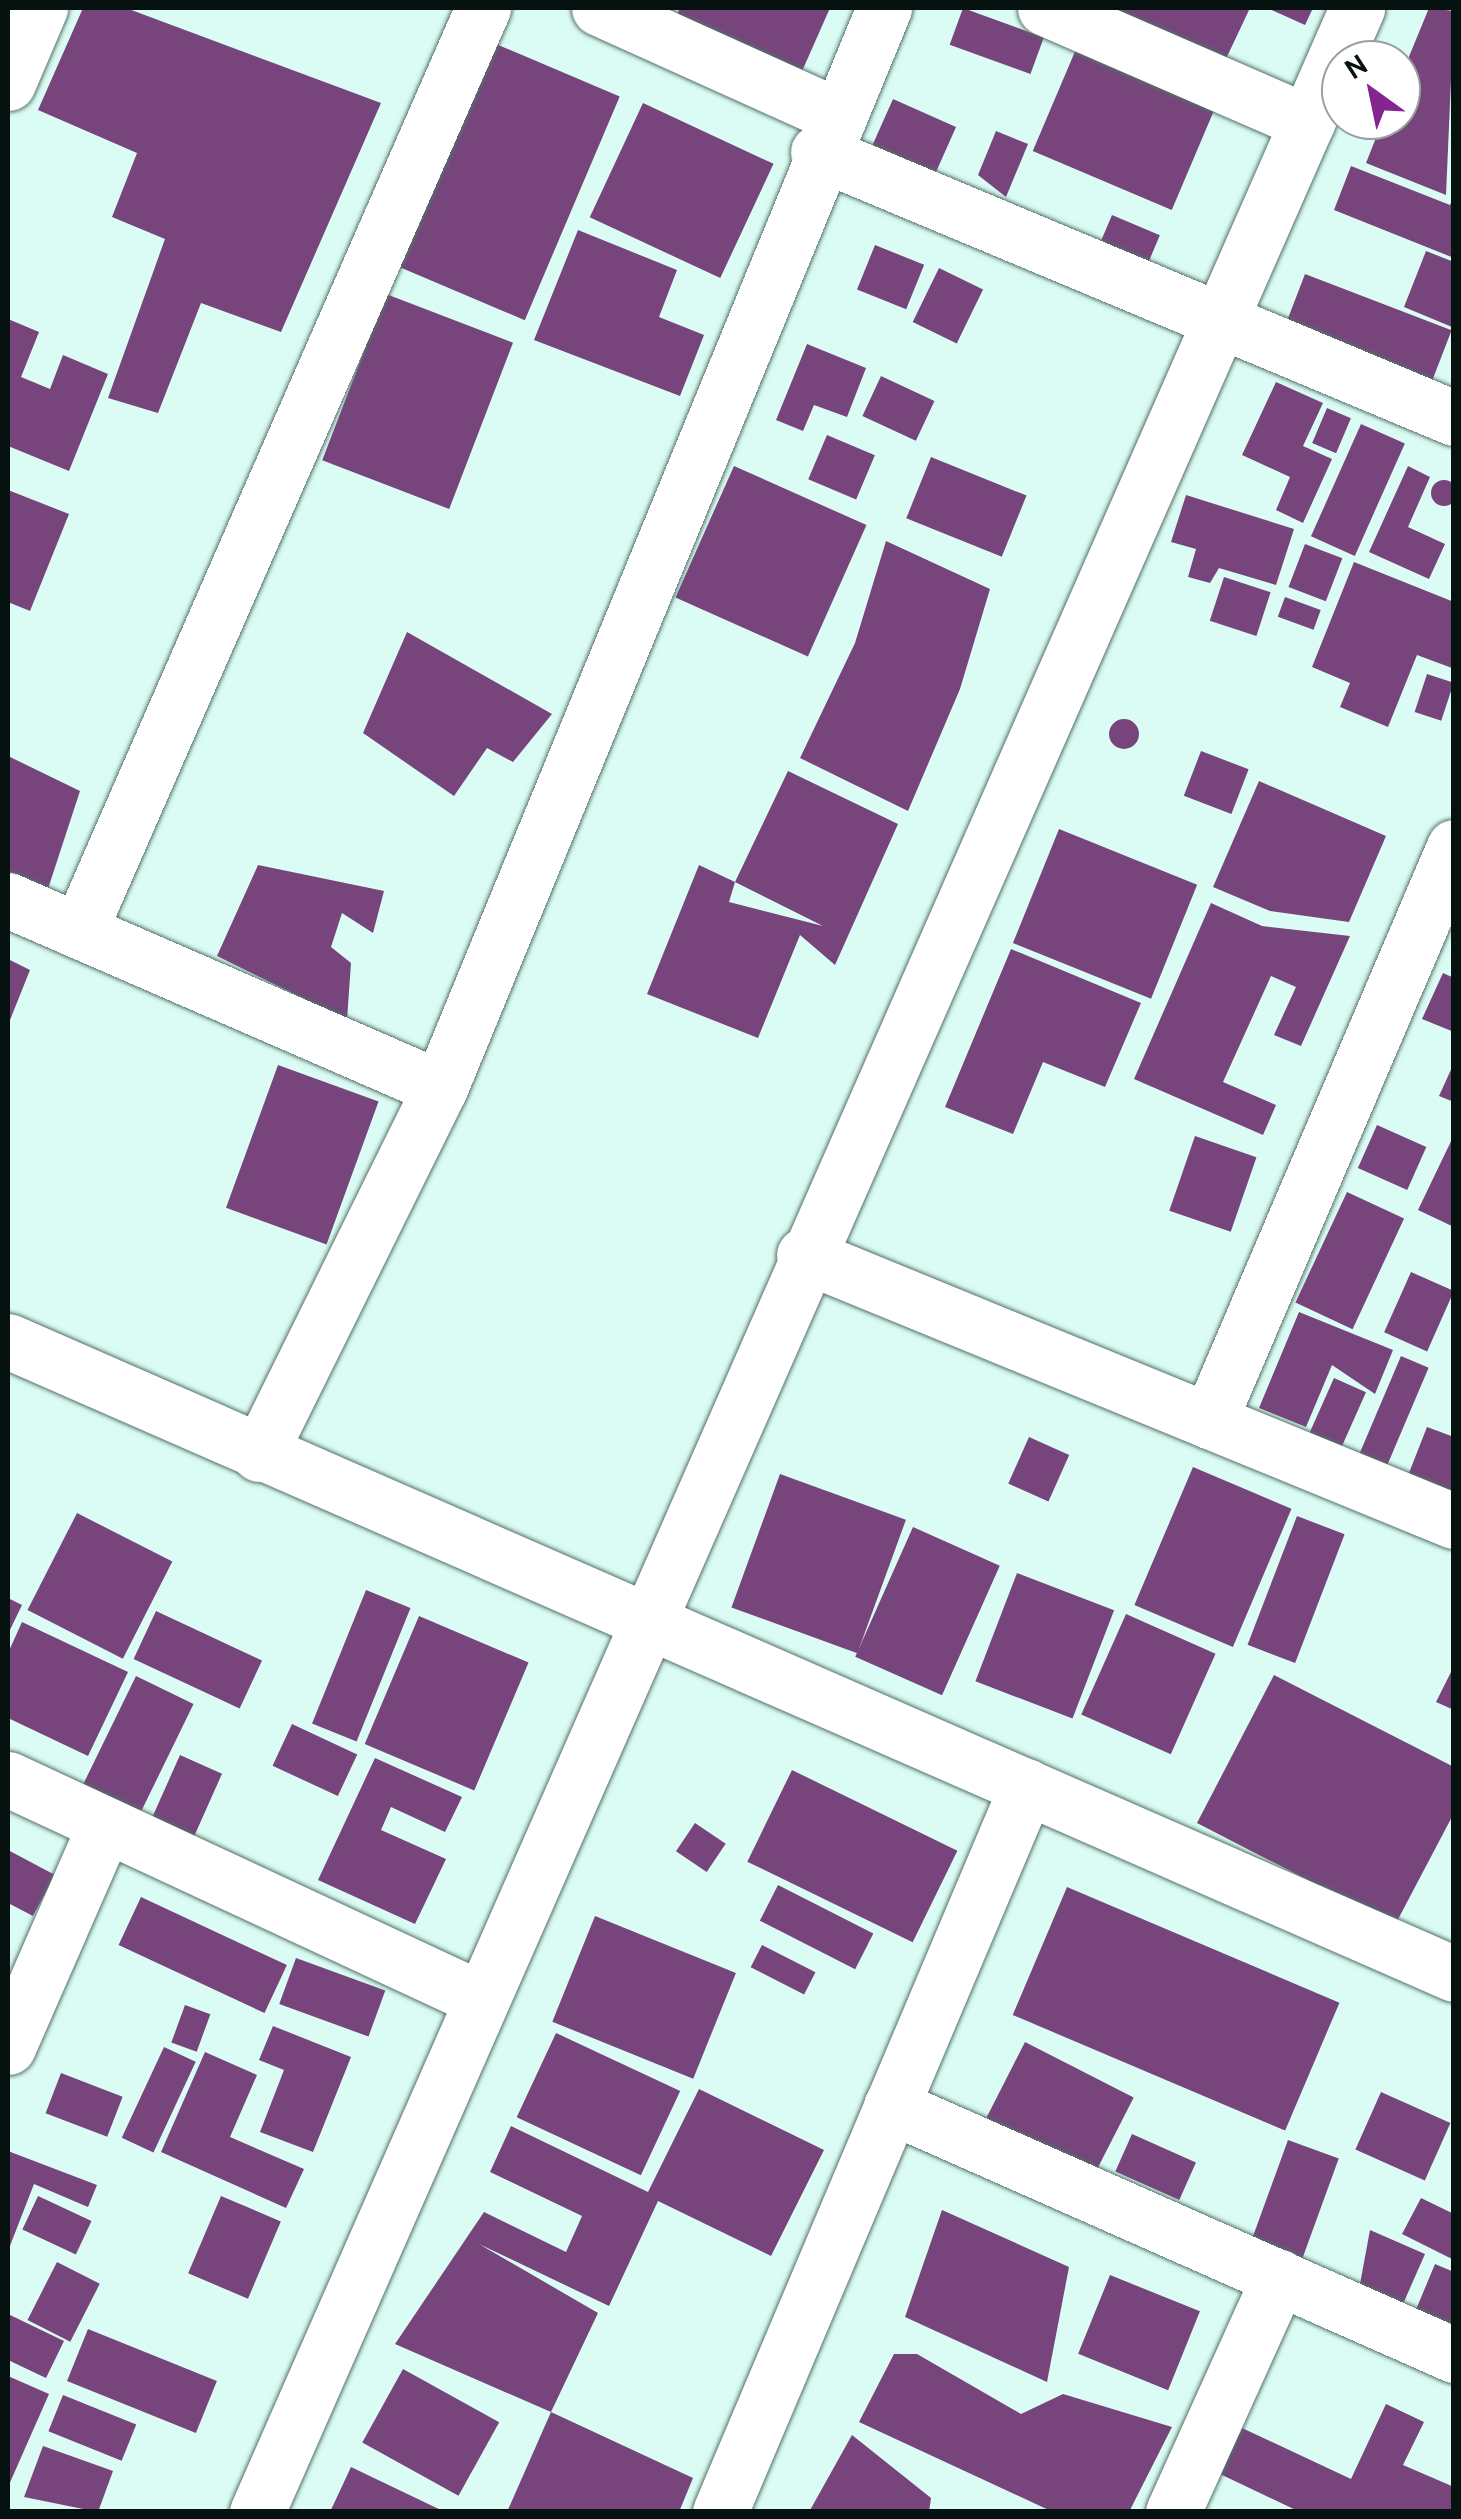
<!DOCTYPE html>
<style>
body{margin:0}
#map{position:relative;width:1461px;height:2519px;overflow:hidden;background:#dbfcf4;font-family:Cabin,sans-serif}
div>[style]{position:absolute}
.building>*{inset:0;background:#77457c;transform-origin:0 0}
.round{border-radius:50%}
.roads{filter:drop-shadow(0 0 2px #537069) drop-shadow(0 0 2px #537069)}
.street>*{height:55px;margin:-27.5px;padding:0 27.5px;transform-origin:27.5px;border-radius:27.5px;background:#fff}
span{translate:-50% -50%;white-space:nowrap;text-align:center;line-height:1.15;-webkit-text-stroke:10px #fff;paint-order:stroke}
.frame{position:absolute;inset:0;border:10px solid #06120f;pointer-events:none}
.north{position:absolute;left:1321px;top:40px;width:100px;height:100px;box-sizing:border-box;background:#fff;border:2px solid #9ba09f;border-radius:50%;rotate:327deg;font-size:28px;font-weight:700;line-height:40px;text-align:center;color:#06120f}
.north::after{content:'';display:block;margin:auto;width:35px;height:45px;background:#85258f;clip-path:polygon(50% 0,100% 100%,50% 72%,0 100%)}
</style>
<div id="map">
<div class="building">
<div style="clip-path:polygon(83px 8px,126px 8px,381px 103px,281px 332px,201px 303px,158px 413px,108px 398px,165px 239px,112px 217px,137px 153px,38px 110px)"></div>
<div style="clip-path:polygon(680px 8px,830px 8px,799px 78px,673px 24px)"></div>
<div style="left:963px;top:8px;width:86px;height:39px;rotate:20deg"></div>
<div style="clip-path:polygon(1102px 8px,1250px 8px,1224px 63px)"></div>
<div style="clip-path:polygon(1267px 8px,1313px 8px,1305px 25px)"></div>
<div style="clip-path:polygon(1429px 8px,1454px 11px,1446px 195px,1366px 163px,1383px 120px,1401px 120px,1401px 76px)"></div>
<div style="left:1082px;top:35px;width:151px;height:126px;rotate:23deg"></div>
<div style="left:489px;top:41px;width:142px;height:243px;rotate:23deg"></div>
<div style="left:893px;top:99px;width:69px;height:50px;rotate:24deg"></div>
<div style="left:643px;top:103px;width:144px;height:126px;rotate:25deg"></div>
<div style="clip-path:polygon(996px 131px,1028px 144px,1006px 197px,978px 175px)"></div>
<div style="clip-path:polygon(1351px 166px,1450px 205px,1454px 196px,1454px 258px,1334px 210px)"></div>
<div style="left:1112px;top:215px;width:52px;height:48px;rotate:23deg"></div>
<div style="clip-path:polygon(578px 230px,677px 270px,659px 317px,704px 335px,680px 396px,534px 340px)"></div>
<div style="left:875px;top:245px;width:53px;height:48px;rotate:22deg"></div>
<div style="clip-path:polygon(1426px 251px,1454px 262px,1452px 327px,1404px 307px)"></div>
<div style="left:939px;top:268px;width:49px;height:60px;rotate:26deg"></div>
<div style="left:1305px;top:274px;width:157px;height:53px;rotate:21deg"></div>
<div style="left:386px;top:294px;width:136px;height:178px;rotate:21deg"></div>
<div style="clip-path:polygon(8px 319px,39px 332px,21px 377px,50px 389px,63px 355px,108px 374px,69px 471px,8px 446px)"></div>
<div style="clip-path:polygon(807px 344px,866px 368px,847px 417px,814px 405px,803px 431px,776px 420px)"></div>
<div style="left:881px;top:376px;width:59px;height:44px;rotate:25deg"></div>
<div style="clip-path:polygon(1276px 382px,1323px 403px,1303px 446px,1332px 459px,1303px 523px,1276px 510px,1290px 477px,1242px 455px)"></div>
<div style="left:1327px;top:408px;width:26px;height:38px;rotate:23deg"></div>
<div style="left:1361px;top:424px;width:48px;height:123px;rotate:24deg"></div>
<div style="left:827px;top:435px;width:52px;height:48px;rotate:23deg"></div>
<div style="left:931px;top:457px;width:103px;height:66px;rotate:22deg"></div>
<div style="left:734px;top:466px;width:145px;height:144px;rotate:24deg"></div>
<div style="clip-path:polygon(1408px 466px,1430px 477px,1408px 527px,1445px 544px,1429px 579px,1369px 552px)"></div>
<div class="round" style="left:1431px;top:480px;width:26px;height:26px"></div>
<div style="clip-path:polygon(8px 490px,69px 514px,30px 611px,8px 602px)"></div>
<div style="clip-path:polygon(1186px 495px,1294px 529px,1276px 585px,1219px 568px,1210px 583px,1188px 577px,1196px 549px,1171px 542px)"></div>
<div style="clip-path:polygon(886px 541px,990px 589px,960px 689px,908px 811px,800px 758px,855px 643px)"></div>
<div style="left:1305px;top:544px;width:40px;height:46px;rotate:21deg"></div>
<div style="clip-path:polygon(1354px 562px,1454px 602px,1452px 668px,1417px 655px,1388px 727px,1340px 707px,1350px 683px,1312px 667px)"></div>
<div style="left:1224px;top:577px;width:49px;height:46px;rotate:18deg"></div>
<div style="left:1285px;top:597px;width:38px;height:21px;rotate:20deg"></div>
<div style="clip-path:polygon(407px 632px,552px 714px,513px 762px,487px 748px,454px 796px,363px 733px)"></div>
<div style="left:1427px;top:674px;width:28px;height:40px;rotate:18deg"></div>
<div class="round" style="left:1109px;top:719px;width:30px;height:30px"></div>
<div style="left:1201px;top:751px;width:51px;height:48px;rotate:21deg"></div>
<div style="clip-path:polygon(8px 756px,80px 791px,43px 904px,8px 886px)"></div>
<div style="clip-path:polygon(788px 771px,898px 824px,835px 965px,800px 935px,758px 1038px,647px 994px,699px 865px,735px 882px,729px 902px,823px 926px,735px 882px)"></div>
<div style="clip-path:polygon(1259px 781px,1386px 836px,1349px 922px,1270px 911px,1213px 887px)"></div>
<div style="left:1059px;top:829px;width:149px;height:123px;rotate:22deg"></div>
<div style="clip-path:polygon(258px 865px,384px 891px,373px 933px,342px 913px,331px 947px,351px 963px,347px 1020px,217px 956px)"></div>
<div style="clip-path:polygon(1211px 903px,1262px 926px,1350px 936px,1301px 1046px,1274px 1035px,1296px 987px,1271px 976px,1223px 1082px,1276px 1105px,1263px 1135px,1134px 1079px)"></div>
<div style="clip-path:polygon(1011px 949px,1141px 1003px,1105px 1087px,1043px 1062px,1013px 1134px,945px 1107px)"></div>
<div style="clip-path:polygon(8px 959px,30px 970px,8px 1025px)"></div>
<div style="clip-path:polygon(1443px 973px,1454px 978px,1454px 1032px,1422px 1019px)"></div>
<div style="clip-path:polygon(1454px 1063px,1454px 1102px,1439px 1096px)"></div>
<div style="left:278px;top:1065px;width:107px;height:152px;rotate:20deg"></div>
<div style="left:1377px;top:1125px;width:54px;height:47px;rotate:24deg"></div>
<div style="clip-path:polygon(1454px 1135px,1454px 1227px,1418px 1210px)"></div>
<div style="left:1195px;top:1136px;width:65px;height:79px;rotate:19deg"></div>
<div style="left:1347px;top:1192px;width:63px;height:122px;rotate:25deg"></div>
<div style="left:1411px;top:1272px;width:47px;height:66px;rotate:24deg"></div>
<div style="clip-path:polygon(1299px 1312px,1393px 1350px,1375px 1394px,1332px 1365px,1306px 1427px,1259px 1408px)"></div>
<div style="left:1401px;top:1356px;width:30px;height:112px;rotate:23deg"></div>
<div style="left:1334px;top:1378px;width:35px;height:63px;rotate:24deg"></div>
<div style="clip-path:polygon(1427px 1427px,1454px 1437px,1454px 1496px,1407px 1478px)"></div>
<div style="left:1029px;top:1437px;width:44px;height:51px;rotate:24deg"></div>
<div style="left:1193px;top:1467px;width:107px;height:150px;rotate:23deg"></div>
<div style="left:780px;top:1474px;width:134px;height:142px;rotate:20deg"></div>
<div style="left:77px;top:1513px;width:107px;height:109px;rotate:27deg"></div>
<div style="left:1297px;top:1516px;width:51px;height:138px;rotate:21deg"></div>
<div style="left:913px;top:1527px;width:95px;height:142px;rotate:24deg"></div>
<div style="left:1017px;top:1573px;width:104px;height:116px;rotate:21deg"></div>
<div style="left:366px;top:1590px;width:48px;height:144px;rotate:22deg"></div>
<div style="clip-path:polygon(8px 1598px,22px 1605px,8px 1634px)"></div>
<div style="left:156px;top:1611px;width:117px;height:53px;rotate:25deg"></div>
<div style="left:1126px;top:1614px;width:98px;height:110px;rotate:24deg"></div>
<div style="left:419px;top:1616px;width:119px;height:139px;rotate:23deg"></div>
<div style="clip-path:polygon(22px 1622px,128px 1672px,88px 1756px,8px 1718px,8px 1653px)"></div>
<div style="clip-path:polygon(1454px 1666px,1454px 1710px,1436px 1702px)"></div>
<div style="clip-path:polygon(1274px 1675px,1454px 1767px,1454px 1813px,1395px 1925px,1197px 1823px)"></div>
<div style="left:136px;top:1676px;width:64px;height:123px;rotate:26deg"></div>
<div style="left:292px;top:1724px;width:72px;height:46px;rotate:25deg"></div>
<div style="left:180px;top:1755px;width:46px;height:74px;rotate:24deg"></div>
<div style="clip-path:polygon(375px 1758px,462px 1797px,445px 1832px,391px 1807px,381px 1830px,446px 1859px,415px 1924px,318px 1880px)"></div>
<div style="left:792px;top:1770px;width:184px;height:102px;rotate:26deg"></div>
<div style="left:695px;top:1823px;width:37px;height:34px;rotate:34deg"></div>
<div style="clip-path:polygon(8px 1850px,55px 1875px,33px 1916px,8px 1903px)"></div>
<div style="left:778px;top:1885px;width:107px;height:40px;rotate:27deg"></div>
<div style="left:1067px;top:1887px;width:296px;height:139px;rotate:23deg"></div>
<div style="left:141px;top:1897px;width:161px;height:53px;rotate:25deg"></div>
<div style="left:595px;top:1916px;width:152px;height:114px;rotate:22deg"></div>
<div style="left:762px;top:1945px;width:60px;height:25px;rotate:27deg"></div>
<div style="left:296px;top:1958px;width:95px;height:49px;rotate:20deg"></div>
<div style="left:185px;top:2005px;width:27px;height:40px;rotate:20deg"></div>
<div style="clip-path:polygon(273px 2026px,351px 2057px,313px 2152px,260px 2132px,284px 2070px,259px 2060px)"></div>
<div style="left:556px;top:2033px;width:137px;height:93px;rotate:25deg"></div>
<div style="left:1025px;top:2042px;width:122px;height:92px;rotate:27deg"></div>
<div style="left:164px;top:2047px;width:35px;height:100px;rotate:25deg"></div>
<div style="clip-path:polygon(205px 2052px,257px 2075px,230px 2137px,304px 2169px,286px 2208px,161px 2152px)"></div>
<div style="left:61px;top:2073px;width:66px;height:43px;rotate:21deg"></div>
<div style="clip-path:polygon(699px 2089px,824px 2150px,771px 2256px,658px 2201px,609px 2306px,479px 2244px,598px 2313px,551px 2412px,395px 2344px,484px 2212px,566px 2252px,582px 2216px,490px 2172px,511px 2126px,648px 2192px)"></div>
<div style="left:1381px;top:2092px;width:76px;height:63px;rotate:24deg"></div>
<div style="left:1132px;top:2134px;width:70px;height:41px;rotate:24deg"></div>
<div style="left:1288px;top:2140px;width:54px;height:109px;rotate:20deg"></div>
<div style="clip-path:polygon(8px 2151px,97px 2185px,88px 2207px,34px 2184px,8px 2251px)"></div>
<div style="left:38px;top:2196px;width:59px;height:37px;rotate:25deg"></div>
<div style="left:221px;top:2196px;width:65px;height:84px;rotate:23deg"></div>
<div style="clip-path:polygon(1421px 2198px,1454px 2214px,1454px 2260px,1402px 2234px)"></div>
<div style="clip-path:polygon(942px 2210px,1069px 2267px,1047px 2382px,905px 2317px)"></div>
<div style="clip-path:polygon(1370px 2230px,1425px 2254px,1403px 2304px,1360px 2284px)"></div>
<div style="left:57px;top:2262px;width:48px;height:65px;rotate:27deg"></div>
<div style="clip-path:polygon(1435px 2264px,1454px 2272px,1454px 2328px,1415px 2312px)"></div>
<div style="left:1110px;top:2275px;width:97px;height:85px;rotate:22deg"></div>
<div style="clip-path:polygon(8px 2314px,64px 2341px,46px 2378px,8px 2360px)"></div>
<div style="left:88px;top:2329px;width:139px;height:56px;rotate:22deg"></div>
<div style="clip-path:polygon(894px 2354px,917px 2354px,1021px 2414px,1063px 2394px,1172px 2427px,1129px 2512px,1053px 2512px,859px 2422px)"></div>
<div style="left:403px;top:2369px;width:110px;height:84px;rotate:29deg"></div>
<div style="clip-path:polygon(8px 2376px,49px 2394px,8px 2487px)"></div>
<div style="left:63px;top:2395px;width:79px;height:39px;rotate:22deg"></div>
<div style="clip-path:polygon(1386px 2404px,1424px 2422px,1403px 2465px,1454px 2487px,1454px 2512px,1300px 2512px,1220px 2474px,1242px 2428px,1351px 2479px)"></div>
<div style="clip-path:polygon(551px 2412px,693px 2478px,679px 2512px,507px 2512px)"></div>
<div style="clip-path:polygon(852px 2435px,931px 2498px,929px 2512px,809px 2512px)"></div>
<div style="clip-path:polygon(43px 2446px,113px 2471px,98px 2512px,24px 2497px)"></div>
<div style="clip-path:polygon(351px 2467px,445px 2512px,330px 2512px)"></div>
</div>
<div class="roads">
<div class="street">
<div style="left:599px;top:8px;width:260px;rotate:24.3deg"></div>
<div style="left:1045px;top:8px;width:286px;rotate:23.5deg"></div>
<div style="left:8px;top:83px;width:82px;rotate:-66.9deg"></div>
<div style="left:818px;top:152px;width:689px;rotate:22.7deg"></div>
<div style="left:8px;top:900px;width:471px;rotate:23.5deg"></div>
<div style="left:79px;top:931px;width:1008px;rotate:-66.36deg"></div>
<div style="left:804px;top:1255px;width:702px;rotate:22.26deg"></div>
<div style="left:8px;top:1341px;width:1578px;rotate:23.64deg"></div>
<div style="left:1209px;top:1421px;width:624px;rotate:-66.89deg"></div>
<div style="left:259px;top:1454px;width:408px;rotate:-63.7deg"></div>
<div style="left:440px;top:1088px;width:1168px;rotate:-67.65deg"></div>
<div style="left:8px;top:1779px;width:519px;rotate:24.94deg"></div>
<div style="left:8px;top:2047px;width:242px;rotate:-66.4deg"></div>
<div style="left:891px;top:2106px;width:616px;rotate:23.86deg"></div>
<div style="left:257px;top:2512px;width:2735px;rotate:-66.28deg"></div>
<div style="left:720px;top:2512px;width:788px;rotate:-67.08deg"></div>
<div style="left:1173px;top:2512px;width:258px;rotate:-65.7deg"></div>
</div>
</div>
<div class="frame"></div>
<div class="north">N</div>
</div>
